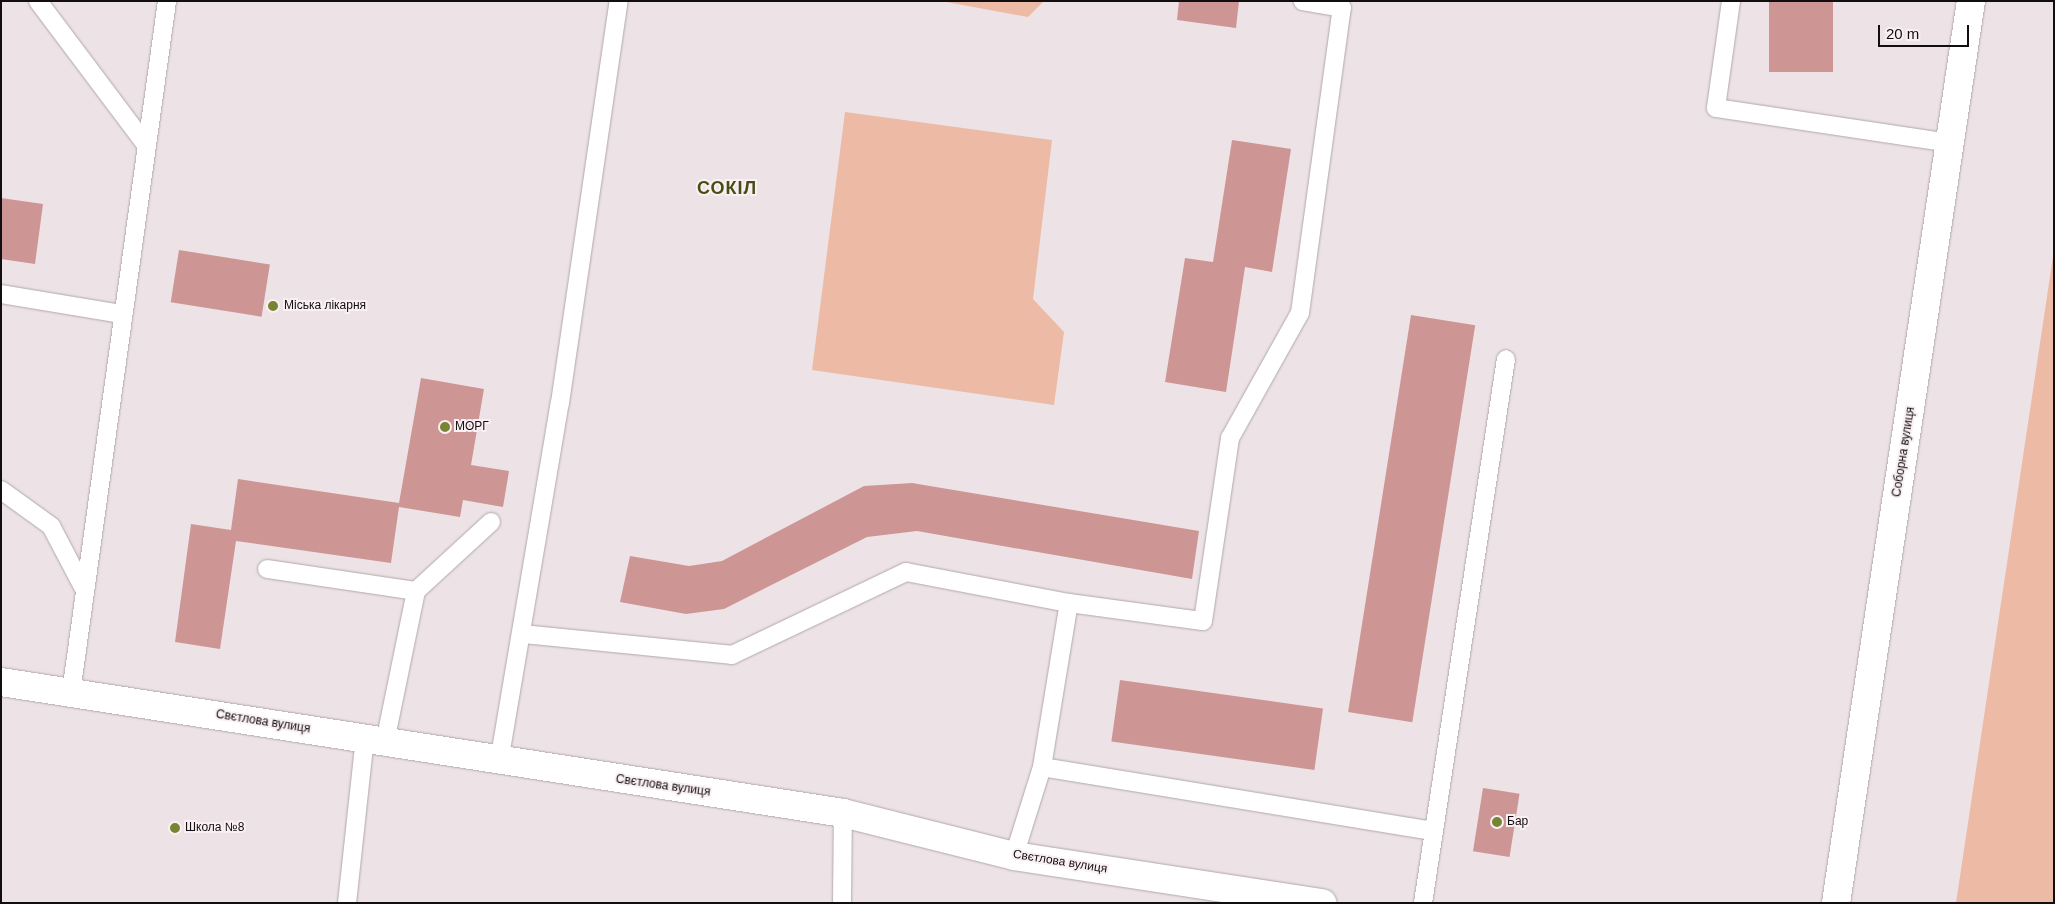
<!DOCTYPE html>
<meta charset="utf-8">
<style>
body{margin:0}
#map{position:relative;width:2055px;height:904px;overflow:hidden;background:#ede3e6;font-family:Arial,sans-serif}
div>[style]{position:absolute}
.green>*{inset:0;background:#ecbaa5}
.building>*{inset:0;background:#ce9595;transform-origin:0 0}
.roads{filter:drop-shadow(0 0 1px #b1a7aa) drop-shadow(0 0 1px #b1a7aa)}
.lane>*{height:18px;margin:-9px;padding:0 9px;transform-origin:9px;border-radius:9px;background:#fff}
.street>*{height:28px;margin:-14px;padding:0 14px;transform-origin:14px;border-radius:14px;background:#fff}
.dots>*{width:14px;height:14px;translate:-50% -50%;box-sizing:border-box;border:2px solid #faf0f3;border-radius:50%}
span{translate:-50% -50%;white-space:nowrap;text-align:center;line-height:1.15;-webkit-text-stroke:4px #faf0f3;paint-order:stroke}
.poi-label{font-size:12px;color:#120e0f}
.left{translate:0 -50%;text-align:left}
.street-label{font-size:12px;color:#120e0f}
.district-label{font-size:18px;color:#464e14;font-weight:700;letter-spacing:1px}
.frame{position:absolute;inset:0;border:2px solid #120e0f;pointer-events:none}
.scale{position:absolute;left:1878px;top:25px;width:91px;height:22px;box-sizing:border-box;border:2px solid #120e0f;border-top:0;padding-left:6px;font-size:15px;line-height:18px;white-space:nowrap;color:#120e0f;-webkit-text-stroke:4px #faf0f3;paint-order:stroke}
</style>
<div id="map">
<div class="green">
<div style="clip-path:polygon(941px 1px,1044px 1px,1028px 17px)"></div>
<div style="clip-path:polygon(845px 112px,1052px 140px,1033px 299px,1064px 332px,1054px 405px,812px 370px)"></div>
<div style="clip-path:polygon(2054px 250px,2054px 903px,1956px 903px)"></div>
</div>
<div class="building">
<div style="clip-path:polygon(1179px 1px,1239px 1px,1236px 28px,1177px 20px)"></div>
<div style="left:1769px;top:1px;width:64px;height:71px"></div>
<div style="clip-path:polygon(1232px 140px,1291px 149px,1272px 272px,1245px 267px,1226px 392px,1165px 382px,1185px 258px,1213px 262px)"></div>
<div style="clip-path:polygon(1px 198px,43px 204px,35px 264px,1px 259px)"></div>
<div style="left:179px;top:250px;width:92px;height:53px;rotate:9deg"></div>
<div style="left:1411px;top:315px;width:65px;height:402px;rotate:9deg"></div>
<div style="clip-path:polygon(421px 378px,484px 389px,471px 465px,509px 471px,503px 507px,463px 500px,460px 517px,399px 507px,391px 563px,236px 541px,220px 649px,175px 642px,191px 524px,231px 530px,238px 479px,399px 503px)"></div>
<div style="clip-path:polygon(912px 483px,1199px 531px,1192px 579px,917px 531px,867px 537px,724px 609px,686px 614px,620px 602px,630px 556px,689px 566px,722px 561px,864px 486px)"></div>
<div style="left:1120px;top:680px;width:205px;height:62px;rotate:8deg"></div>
<div style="left:1483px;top:788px;width:37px;height:64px;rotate:9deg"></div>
</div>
<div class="roads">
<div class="lane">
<div style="left:38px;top:1px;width:180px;rotate:53.1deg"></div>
<div style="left:1731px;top:1px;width:108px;rotate:98deg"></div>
<div style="left:1716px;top:108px;width:237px;rotate:8.5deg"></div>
<div style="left:1px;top:294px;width:123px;rotate:9.4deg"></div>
<div style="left:1px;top:490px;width:62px;rotate:35.8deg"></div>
<div style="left:51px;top:526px;width:69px;rotate:62.3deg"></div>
<div style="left:267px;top:569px;width:151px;rotate:8.4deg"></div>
<div style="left:523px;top:634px;width:210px;rotate:5.7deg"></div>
<div style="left:732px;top:655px;width:193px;rotate:-25.5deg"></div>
<div style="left:906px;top:572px;width:166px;rotate:10.8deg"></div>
<div style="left:1069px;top:603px;width:135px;rotate:7.7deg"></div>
<div style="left:1203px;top:621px;width:185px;rotate:-81.6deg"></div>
<div style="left:1230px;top:438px;width:143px;rotate:-60.8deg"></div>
<div style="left:1300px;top:313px;width:308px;rotate:-82.2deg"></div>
<div style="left:1342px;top:8px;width:40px;rotate:-170deg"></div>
<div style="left:71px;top:693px;width:699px;rotate:-82.1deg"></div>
<div style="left:385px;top:742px;width:154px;rotate:-78.4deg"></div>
<div style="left:416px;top:591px;width:102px;rotate:-42.6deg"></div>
<div style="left:499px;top:762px;width:364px;rotate:-80.4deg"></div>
<div style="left:560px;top:403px;width:406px;rotate:-81.7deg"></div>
<div style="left:1042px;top:767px;width:396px;rotate:9.3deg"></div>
<div style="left:1014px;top:856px;width:93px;rotate:-72.5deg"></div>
<div style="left:1042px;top:767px;width:166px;rotate:-80.7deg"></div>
<div style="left:347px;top:903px;width:167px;rotate:-83.8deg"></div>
<div style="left:842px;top:903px;width:90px;rotate:-89.4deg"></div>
<div style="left:1423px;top:903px;width:550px;rotate:-81.33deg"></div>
</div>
<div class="street">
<div style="left:1px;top:682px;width:852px;rotate:8.84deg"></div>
<div style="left:843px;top:813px;width:176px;rotate:14.1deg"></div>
<div style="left:1014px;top:856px;width:312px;rotate:8.7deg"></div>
<div style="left:1836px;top:903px;width:912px;rotate:-81.49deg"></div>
</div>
</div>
<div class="dots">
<div style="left:273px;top:306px;background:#788432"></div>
<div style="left:445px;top:427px;background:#788432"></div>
<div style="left:1497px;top:822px;background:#788432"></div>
<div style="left:175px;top:828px;background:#788432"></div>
</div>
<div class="poi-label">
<span class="left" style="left:284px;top:306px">Міська лікарня</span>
<span class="left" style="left:455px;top:427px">МОРГ</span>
<span class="left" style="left:1507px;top:822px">Бар</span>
<span class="left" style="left:185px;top:828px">Школа №8</span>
</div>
<div class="street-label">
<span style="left:1904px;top:452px;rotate:-81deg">Соборна вулиця</span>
<span style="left:263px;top:722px;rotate:9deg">Свєтлова вулиця</span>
<span style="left:663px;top:786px;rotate:8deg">Свєтлова вулиця</span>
<span style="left:1060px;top:862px;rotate:9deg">Свєтлова вулиця</span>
</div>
<div class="district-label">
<span style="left:727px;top:188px">СОКІЛ</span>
</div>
<div class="frame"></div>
<div class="scale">20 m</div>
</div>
